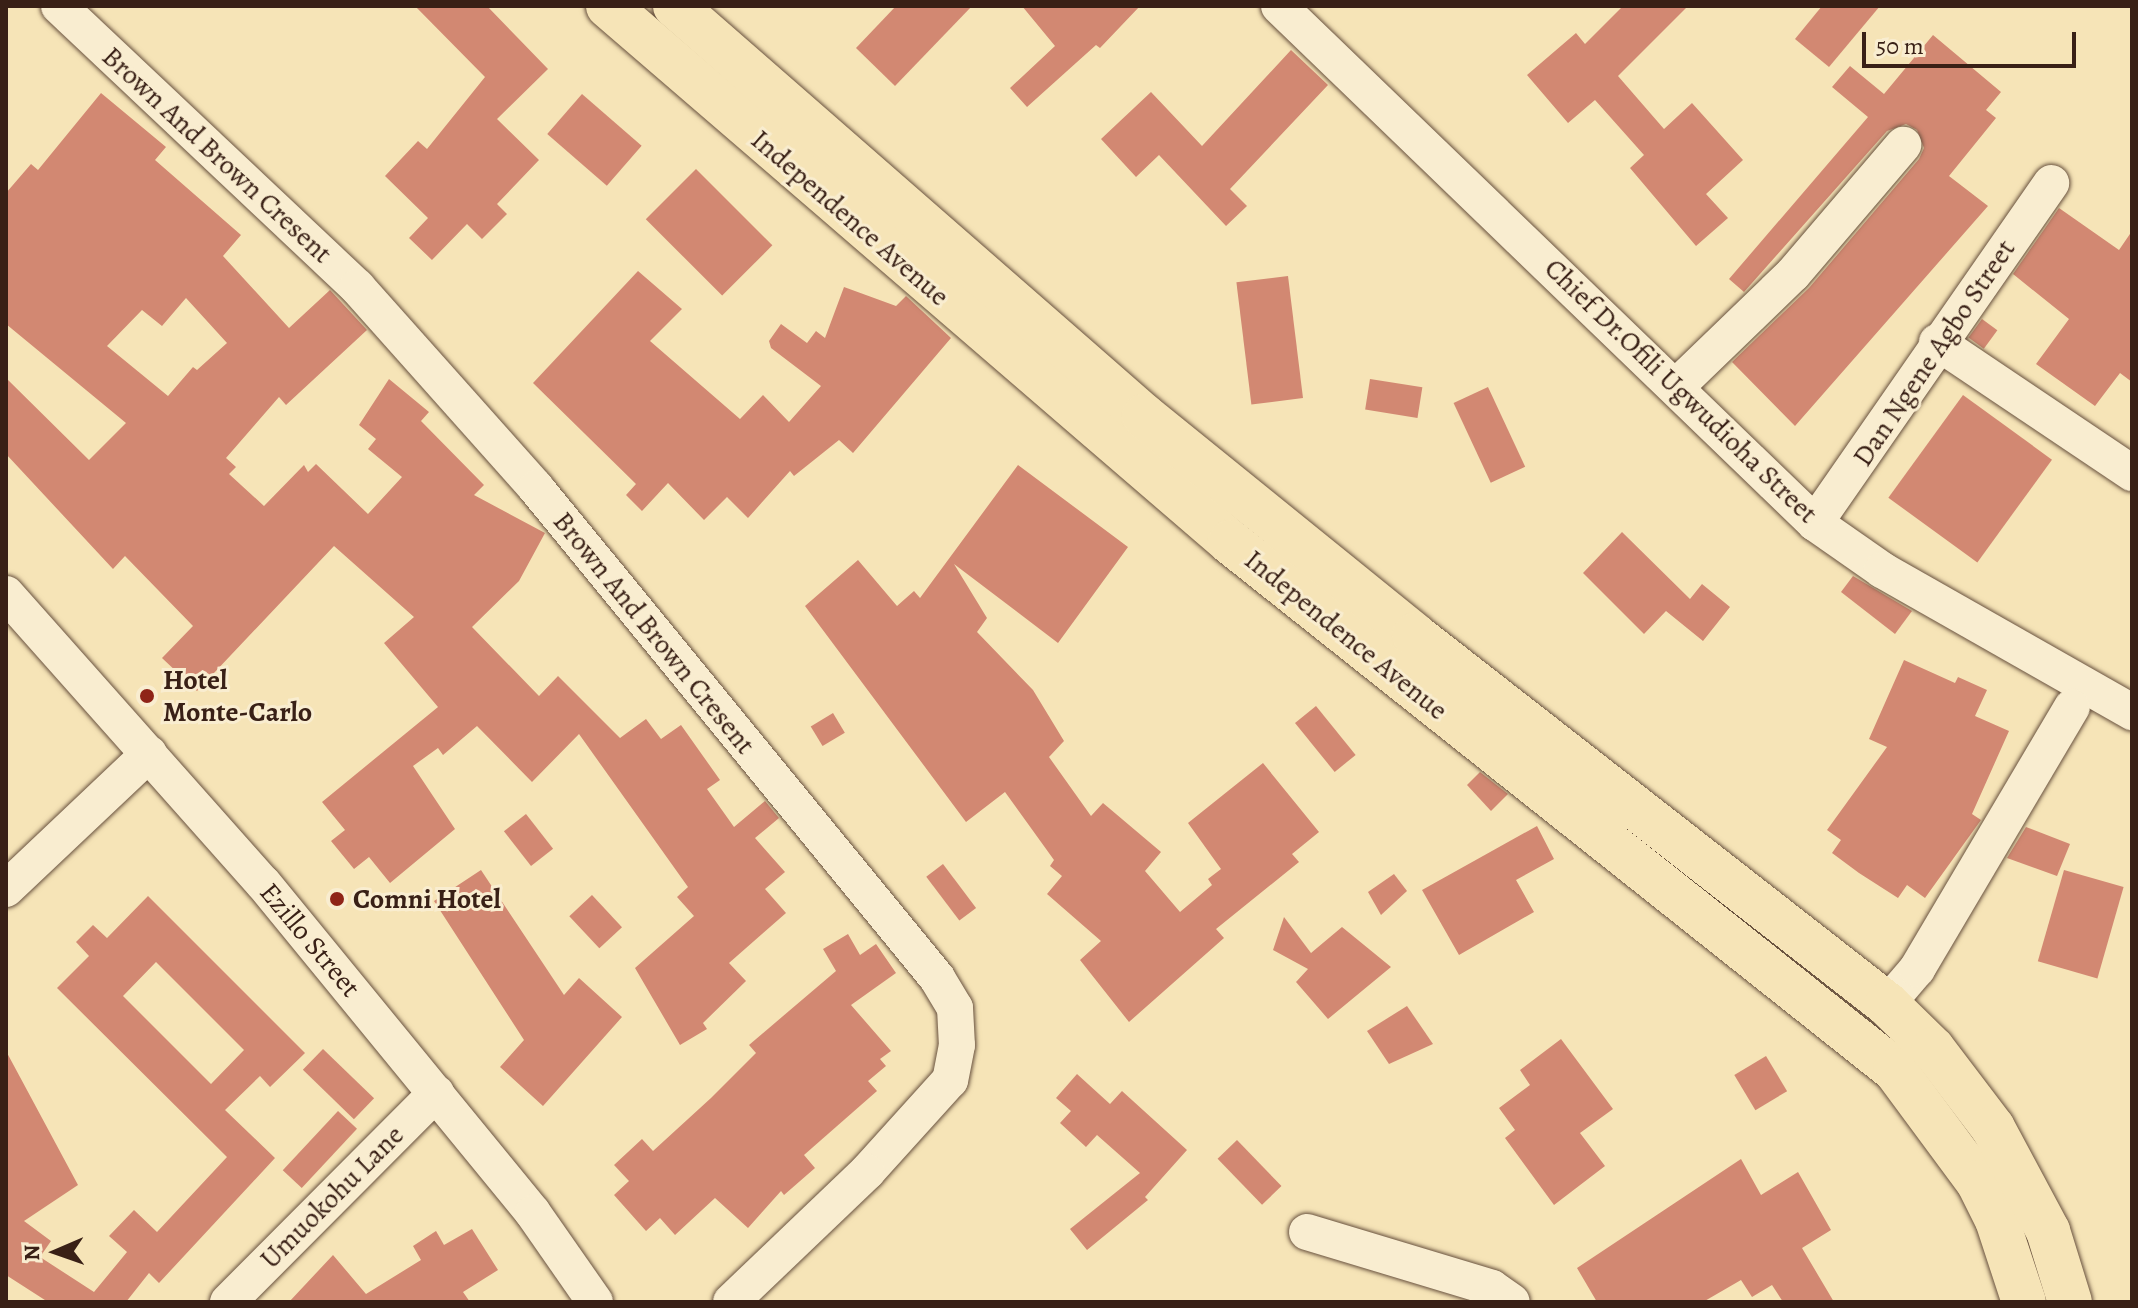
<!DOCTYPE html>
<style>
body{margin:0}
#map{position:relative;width:2138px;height:1308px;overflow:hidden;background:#f6e4b7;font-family:Alegreya,serif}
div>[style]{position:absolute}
.building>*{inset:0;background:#d28872;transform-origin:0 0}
.roads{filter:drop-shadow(0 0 2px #68513e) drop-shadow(0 0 2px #68513e)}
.minor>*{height:36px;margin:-18px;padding:0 18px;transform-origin:18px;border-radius:18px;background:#f9edd0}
.major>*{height:44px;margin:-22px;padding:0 22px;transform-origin:22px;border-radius:22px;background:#f6e4b7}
.dots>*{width:22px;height:22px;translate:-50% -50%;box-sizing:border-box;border:4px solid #f9edd0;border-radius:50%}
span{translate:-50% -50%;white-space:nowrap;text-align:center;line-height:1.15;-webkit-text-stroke:6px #f9edd0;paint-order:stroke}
.street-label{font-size:28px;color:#392016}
.poi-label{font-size:28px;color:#392016;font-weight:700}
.left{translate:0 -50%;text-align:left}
.frame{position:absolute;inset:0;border:8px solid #392016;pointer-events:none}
.north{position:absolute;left:16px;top:1212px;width:80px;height:80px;-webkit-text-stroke:6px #f9edd0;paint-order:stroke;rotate:268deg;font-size:22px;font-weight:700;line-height:32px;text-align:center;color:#392016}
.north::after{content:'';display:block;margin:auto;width:28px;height:36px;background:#392016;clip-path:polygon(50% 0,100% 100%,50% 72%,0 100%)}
.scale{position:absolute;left:1862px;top:32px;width:214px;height:36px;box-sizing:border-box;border:4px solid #392016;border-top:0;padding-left:10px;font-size:24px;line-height:28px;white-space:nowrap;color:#392016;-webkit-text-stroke:6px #f9edd0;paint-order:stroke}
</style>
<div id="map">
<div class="building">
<div style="clip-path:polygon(415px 6px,487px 6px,548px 69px,497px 119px,539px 160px,497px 204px,507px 214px,482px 239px,467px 224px,432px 260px,409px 238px,428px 218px,385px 176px,418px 141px,427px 149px,485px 77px)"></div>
<div style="clip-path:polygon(896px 6px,972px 6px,895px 86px,856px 48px)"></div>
<div style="clip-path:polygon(1022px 6px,1140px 6px,1100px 48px,1096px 45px,1027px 107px,1010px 88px,1055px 46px)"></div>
<div style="clip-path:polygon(1623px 6px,1688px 6px,1618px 76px,1664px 129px,1692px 103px,1743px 160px,1706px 194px,1728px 218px,1696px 246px,1630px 168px,1644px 155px,1595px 100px,1568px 123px,1527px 75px,1576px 33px,1585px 44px)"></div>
<div style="clip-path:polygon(1822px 6px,1880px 6px,1829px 67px,1795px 39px)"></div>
<div style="clip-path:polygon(1933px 35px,2001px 92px,1986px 110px,1996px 118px,1949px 176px,1988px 206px,1795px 426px,1732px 362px,1809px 288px,1919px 159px,1924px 148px,1917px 130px,1906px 124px,1887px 131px,1744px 292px,1729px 279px,1868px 117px,1832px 87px,1850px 66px,1884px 94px)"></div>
<div style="clip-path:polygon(1291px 50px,1328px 85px,1230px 189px,1247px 206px,1226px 226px,1159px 155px,1136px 177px,1101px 139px,1151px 92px,1202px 146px)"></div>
<div style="clip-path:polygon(evenodd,101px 93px,166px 147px,155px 160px,241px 235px,223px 256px,289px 328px,330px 290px,367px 330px,286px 405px,279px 397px,226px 458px,236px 467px,229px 474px,264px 506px,304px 465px,308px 472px,316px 464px,368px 514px,402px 477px,368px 449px,376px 439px,359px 425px,389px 379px,429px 412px,421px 421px,484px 485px,474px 495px,545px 533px,519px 581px,472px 627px,539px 696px,558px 676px,620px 738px,646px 719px,661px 739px,681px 725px,720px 780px,707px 789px,734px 827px,765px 801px,779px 818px,755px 838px,785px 872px,765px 889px,786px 913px,729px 963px,746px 981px,703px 1023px,707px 1029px,680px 1045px,635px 968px,694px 916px,677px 897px,688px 887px,579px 734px,532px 782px,477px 726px,443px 755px,438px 748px,413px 766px,455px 829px,390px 883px,369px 857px,354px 869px,331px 841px,345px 830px,322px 802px,438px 707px,384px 643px,414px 617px,334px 546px,197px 691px,162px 658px,193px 626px,125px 556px,113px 569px,6px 454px,6px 378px,89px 460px,126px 423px,6px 324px,6px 193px,31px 164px,38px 170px,101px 93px,186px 298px,227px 343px,197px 370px,193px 367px,168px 396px,107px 346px,142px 310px,162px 326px,186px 298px)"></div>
<div style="left:582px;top:94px;width:79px;height:53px;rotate:41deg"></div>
<div style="left:696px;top:169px;width:108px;height:71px;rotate:45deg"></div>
<div style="clip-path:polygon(2059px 208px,2119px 250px,2132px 231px,2132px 382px,2120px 373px,2095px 406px,2036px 364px,2069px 319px,2013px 274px)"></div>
<div style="clip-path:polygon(638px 271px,682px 309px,650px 341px,740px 419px,763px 395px,789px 422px,821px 386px,771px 348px,769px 341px,781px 324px,807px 343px,816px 331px,825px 338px,844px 287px,896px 306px,906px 296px,951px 338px,853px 453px,839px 440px,794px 476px,790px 471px,748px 518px,727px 497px,704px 520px,668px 483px,642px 511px,626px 495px,636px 484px,533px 383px)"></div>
<div style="left:1288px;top:276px;width:123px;height:52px;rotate:83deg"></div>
<div style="left:1982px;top:319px;width:19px;height:23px;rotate:36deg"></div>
<div style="left:1370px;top:379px;width:53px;height:31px;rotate:9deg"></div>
<div style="left:1488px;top:387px;width:88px;height:38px;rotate:65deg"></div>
<div style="left:1963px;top:395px;width:110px;height:127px;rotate:36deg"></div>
<div style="clip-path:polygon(1018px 465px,1128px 547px,1058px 643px,954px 564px,987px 618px,977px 632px,1033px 690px,1064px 741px,1049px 757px,1091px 816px,1103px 803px,1161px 852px,1145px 871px,1180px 912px,1212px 885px,1208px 879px,1221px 869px,1188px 823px,1263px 763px,1319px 832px,1292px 854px,1299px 862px,1216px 929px,1224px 938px,1129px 1022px,1080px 960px,1101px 941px,1047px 894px,1062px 876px,1050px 866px,1054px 860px,1005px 792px,966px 822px,805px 606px,858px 560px,897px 606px,914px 591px,920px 598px)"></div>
<div style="clip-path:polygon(1622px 532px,1690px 599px,1702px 584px,1730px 607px,1703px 641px,1666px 611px,1644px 634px,1583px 573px)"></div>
<div style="clip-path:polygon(1853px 576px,1912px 611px,1895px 634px,1841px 592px)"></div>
<div style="clip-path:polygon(1904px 660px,1955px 683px,1958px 677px,1987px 690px,1975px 716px,2009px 731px,1972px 814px,1981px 820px,1925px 898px,1907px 885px,1898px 898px,1859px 873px,1832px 853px,1841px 840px,1827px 830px,1887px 747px,1869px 739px)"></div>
<div style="left:1316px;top:706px;width:63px;height:27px;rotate:51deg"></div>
<div style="left:833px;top:713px;width:23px;height:26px;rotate:59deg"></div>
<div style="clip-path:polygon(1480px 772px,1508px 794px,1491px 811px,1467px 785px)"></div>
<div style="left:526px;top:814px;width:44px;height:28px;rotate:52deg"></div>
<div style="clip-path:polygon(1537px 826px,1554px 859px,1516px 880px,1534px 912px,1459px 955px,1422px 890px)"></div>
<div style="clip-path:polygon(2026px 827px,2070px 844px,2057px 876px,2007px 858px)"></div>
<div style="left:943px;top:864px;width:55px;height:21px;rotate:53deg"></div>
<div style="clip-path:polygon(481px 870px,564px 995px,579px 978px,622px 1017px,543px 1106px,500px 1067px,524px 1040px,434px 901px)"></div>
<div style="left:2064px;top:870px;width:62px;height:95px;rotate:16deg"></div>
<div style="clip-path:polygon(1394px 874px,1407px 891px,1381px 915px,1368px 892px)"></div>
<div style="left:592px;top:895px;width:44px;height:31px;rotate:47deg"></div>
<div style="clip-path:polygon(evenodd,148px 896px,305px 1053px,270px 1087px,260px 1076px,225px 1110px,275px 1158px,159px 1283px,149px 1273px,126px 1302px,48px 1302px,6px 1275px,6px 1051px,78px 1185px,24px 1221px,51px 1241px,40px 1257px,94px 1292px,127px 1252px,109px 1236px,134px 1210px,157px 1232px,227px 1157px,57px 988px,89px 956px,76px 942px,93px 925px,107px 938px,148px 896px,156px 962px,244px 1050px,211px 1084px,123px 996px,156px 962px)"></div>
<div style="clip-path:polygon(1284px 917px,1311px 953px,1342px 927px,1391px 967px,1328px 1019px,1296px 982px,1308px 969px,1273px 950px)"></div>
<div style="clip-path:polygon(848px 934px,860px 955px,876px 944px,896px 973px,851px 1005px,891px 1051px,880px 1059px,886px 1066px,868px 1081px,877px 1091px,804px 1155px,815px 1168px,784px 1195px,781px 1191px,748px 1228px,715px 1198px,675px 1235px,660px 1218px,646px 1231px,614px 1195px,629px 1181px,614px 1165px,642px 1139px,653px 1151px,711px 1098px,756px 1053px,749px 1045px,836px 971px,823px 949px)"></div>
<div style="clip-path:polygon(1407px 1006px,1433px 1044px,1389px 1064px,1367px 1031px)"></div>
<div style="clip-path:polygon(1561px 1039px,1613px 1109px,1580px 1133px,1605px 1166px,1554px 1205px,1505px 1138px,1515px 1130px,1499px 1108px,1530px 1085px,1520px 1070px)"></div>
<div style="left:323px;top:1049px;width:71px;height:29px;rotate:44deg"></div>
<div style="left:1766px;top:1056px;width:41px;height:37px;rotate:59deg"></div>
<div style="clip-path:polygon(1077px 1074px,1110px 1104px,1122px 1091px,1187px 1150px,1145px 1197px,1148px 1200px,1087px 1250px,1070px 1229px,1140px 1173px,1097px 1135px,1086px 1147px,1060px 1123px,1071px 1111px,1056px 1098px)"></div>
<div style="left:338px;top:1111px;width:26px;height:81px;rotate:43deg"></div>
<div style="left:1237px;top:1140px;width:64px;height:27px;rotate:46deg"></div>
<div style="clip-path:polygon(1741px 1159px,1761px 1195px,1798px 1172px,1831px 1230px,1802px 1248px,1834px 1302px,1783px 1302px,1772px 1285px,1752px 1297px,1741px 1280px,1703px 1302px,1597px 1302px,1577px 1268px)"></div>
<div style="clip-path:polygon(472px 1229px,498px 1270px,463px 1292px,470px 1302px,289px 1302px,333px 1255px,366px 1294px,421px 1260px,413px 1246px,436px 1231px,444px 1245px)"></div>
</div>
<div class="roads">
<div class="minor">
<div style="left:59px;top:6px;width:410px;rotate:43.3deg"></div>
<div style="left:357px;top:287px;width:269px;rotate:48.3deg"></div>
<div style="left:536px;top:488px;width:633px;rotate:50.7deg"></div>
<div style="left:937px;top:978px;width:35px;rotate:59deg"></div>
<div style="left:955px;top:1008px;width:37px;rotate:87deg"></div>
<div style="left:957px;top:1045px;width:36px;rotate:101deg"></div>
<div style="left:950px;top:1080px;width:124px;rotate:132.1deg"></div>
<div style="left:867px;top:1172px;width:188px;rotate:136.3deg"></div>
<div style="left:1279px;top:6px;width:745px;rotate:43.97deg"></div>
<div style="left:1815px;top:523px;width:82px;rotate:35deg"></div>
<div style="left:1882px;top:570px;width:288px;rotate:29.6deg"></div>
<div style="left:1937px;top:342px;width:235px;rotate:33.9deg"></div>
<div style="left:1677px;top:386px;width:161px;rotate:-44deg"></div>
<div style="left:1793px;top:274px;width:170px;rotate:-49.5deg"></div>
<div style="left:1815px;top:523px;width:414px;rotate:-55.2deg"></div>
<div style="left:6px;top:594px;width:387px;rotate:48.4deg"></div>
<div style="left:263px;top:883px;width:426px;rotate:50.7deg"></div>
<div style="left:533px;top:1213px;width:108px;rotate:55.1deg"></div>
<div style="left:6px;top:889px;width:197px;rotate:-43.4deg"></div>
<div style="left:1887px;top:1004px;width:46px;rotate:-49.4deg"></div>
<div style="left:1917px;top:969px;width:304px;rotate:-59.4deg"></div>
<div style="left:1307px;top:1232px;width:193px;rotate:16.8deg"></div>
<div style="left:1492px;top:1288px;width:24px;rotate:35deg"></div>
<div style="left:228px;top:1302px;width:295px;rotate:-45.1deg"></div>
</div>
<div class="major">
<div style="left:608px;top:6px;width:821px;rotate:40.75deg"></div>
<div style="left:1230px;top:542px;width:849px;rotate:38.45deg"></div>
<div style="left:1895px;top:1070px;width:139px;rotate:53.5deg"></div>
<div style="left:1978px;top:1182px;width:42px;rotate:63.4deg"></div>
<div style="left:1997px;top:1220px;width:86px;rotate:71.8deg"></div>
<div style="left:675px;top:6px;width:623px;rotate:41.16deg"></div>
<div style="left:1144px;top:416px;width:348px;rotate:39deg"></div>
<div style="left:1414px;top:635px;width:600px;rotate:37.96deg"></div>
<div style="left:1887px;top:1004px;width:64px;rotate:44.4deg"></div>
<div style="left:1933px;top:1049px;width:99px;rotate:52.8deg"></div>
<div style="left:1993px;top:1128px;width:117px;rotate:61.9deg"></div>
<div style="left:2048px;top:1231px;width:74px;rotate:72.8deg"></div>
</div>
</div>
<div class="dots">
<div style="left:147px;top:696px;background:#8f2418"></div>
<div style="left:337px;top:899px;background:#8f2418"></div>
</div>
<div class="street-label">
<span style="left:217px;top:155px;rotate:43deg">Brown And Brown Cresent</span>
<span style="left:850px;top:218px;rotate:41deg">Independence Avenue</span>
<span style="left:1934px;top:353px;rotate:-56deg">Dan Ngene Agbo Street</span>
<span style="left:1681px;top:391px;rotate:44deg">Chief Dr.Ofili Ugwudioha Street</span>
<span style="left:654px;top:633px;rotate:51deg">Brown And Brown Cresent</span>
<span style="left:1346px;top:635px;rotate:39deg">Independence Avenue</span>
<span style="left:310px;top:940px;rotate:50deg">Ezillo Street</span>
<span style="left:332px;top:1197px;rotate:-45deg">Umuokohu Lane</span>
</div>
<div class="poi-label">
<span class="left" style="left:163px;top:696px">Hotel<br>Monte-Carlo</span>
<span class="left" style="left:353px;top:899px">Comni Hotel</span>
</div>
<div class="frame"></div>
<div class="north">N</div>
<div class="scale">50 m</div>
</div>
